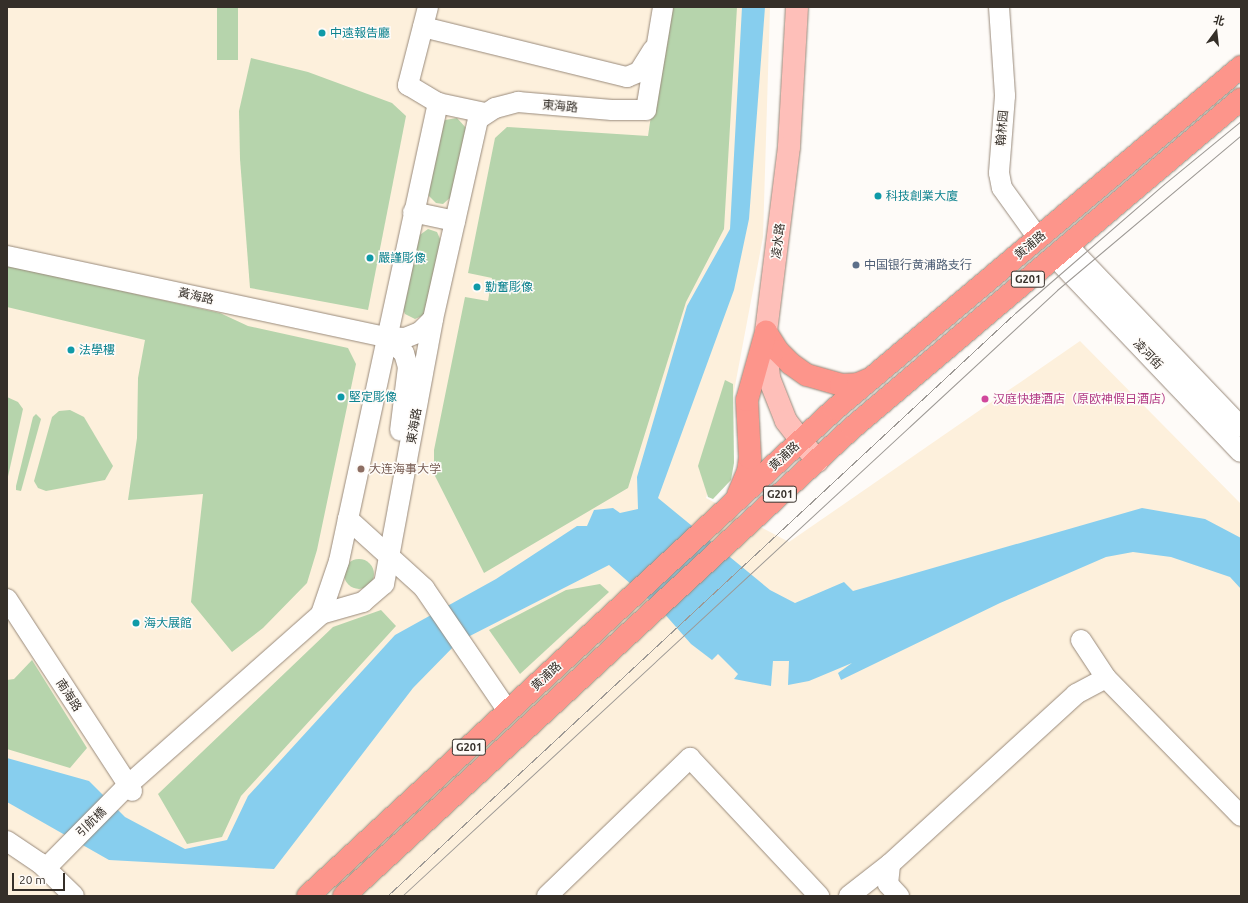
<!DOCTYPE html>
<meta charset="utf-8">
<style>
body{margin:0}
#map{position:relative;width:1248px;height:903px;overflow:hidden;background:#fefbf8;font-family:Ubuntu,"Noto Sans SC",sans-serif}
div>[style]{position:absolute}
.education>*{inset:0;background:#fdf0dc}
.green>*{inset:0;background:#b6d4ac;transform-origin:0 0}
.round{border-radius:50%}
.water>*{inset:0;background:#87ceee}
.roads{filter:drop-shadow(0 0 1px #998a7b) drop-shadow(0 0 1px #998a7b)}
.minor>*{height:20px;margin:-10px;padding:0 10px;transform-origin:10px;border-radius:10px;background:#fff}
.major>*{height:22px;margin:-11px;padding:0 11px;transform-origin:11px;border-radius:11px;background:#febfb9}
.highway>*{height:22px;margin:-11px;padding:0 11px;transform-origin:11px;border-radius:11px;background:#fd958b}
.tram>*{height:1px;margin:-0.5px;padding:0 0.5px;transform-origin:0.5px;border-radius:0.5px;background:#9d9995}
.dots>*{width:11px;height:11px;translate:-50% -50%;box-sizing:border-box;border:2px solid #fefbf8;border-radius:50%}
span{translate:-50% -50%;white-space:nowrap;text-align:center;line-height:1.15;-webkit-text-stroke:3px #fefbf8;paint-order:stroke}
.shield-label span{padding:1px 3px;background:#fefbf8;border:1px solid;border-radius:3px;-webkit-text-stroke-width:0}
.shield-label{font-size:11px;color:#352f29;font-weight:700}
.culture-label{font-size:12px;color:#0d838f}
.left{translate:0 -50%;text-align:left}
.street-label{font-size:12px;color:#352f29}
.service-label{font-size:12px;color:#4e5e75}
.hotel-label{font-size:12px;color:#b23c85}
.education-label{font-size:12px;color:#785e54}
.frame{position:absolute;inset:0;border:8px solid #352f29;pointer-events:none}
.north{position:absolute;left:1196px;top:12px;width:40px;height:40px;-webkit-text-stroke:3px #fefbf8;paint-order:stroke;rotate:15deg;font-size:11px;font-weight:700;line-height:16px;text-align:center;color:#352f29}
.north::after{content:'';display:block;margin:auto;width:14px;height:18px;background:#352f29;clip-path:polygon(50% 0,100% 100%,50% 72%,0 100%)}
.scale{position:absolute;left:12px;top:873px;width:53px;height:18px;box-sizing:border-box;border:2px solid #352f29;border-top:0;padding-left:5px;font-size:12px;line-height:14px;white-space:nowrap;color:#352f29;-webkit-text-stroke:3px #fefbf8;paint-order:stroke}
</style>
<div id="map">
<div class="education">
<div style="clip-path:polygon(7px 7px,770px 7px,763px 237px,725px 439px,706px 498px,789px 542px,1080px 341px,1241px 504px,1241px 896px,7px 896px)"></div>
</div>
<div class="green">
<div style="left:217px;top:7px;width:21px;height:53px"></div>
<div style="clip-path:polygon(667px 7px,737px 7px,724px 229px,686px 302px,628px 488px,484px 573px,434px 474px,434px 450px,465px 297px,488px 301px,492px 278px,468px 273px,495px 138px,507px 127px,648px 136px)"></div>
<div style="clip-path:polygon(251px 58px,308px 72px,392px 103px,406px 116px,368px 310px,250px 288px,240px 159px,239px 111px)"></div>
<div style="clip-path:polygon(457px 118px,467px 129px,452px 196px,443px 204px,436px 203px,427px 194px,441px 124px,445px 120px)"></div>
<div style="clip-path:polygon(428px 229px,437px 232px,441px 241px,424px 315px,415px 319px,405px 314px,403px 309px,417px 237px)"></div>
<div style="clip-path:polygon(7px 265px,220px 313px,248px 326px,348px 348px,356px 364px,317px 550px,307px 583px,263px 628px,232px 652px,191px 602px,203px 494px,128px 500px,137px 438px,138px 378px,145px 340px,7px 307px)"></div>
<div style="clip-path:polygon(725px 380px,733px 384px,734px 463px,731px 480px,713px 499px,708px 497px,698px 466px)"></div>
<div style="clip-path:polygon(7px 397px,18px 402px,23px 409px,7px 481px)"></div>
<div style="clip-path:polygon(70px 410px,84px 417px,113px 466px,105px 480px,46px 491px,38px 488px,34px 481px,52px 417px,59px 411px)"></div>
<div style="clip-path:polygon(36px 414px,41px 419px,21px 491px,16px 490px,16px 486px,33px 417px)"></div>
<div class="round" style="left:344px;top:559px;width:30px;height:30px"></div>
<div style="clip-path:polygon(600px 584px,609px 592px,520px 674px,489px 630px,566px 590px)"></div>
<div style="clip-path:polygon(381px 610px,396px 626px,241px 796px,222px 837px,187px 844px,158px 794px,333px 627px)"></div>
<div style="clip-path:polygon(32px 660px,87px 748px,70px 768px,7px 749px,7px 680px,14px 679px)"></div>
</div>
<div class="water">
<div style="clip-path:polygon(742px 7px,765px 7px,749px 219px,734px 290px,658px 498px,770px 590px,795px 603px,844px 582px,853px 591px,1142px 508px,1205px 519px,1241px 538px,1241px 589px,1230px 577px,1171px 557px,1133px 552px,1106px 557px,1000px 603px,841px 680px,838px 673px,852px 663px,809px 681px,788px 685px,789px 661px,773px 661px,771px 686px,734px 679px,738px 674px,718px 654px,712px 660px,691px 644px,662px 611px,609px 565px,458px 642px,413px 688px,274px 869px,109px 860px,7px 802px,7px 758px,89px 781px,125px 817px,185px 849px,227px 840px,248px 796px,395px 635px,496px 579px,577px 526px,587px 526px,594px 510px,613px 508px,620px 513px,638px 509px,637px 477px,687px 306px,730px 229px)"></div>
</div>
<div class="roads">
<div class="minor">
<div style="left:428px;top:7px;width:81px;rotate:104.4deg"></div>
<div style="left:408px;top:85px;width:35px;rotate:31deg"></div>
<div style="left:438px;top:103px;width:48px;rotate:12deg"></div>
<div style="left:999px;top:7px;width:89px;rotate:86.1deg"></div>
<div style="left:1005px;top:96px;width:77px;rotate:94.5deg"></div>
<div style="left:999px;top:173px;width:15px;rotate:79deg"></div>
<div style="left:1002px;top:188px;width:62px;rotate:54.2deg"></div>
<div style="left:423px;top:27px;width:210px;rotate:13.8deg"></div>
<div style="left:627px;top:77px;width:13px;rotate:-23deg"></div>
<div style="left:639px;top:72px;width:26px;rotate:-58deg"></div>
<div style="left:413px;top:212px;width:43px;rotate:12.1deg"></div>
<div style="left:1068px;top:246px;width:250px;rotate:46.3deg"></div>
<div style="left:7px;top:256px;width:388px;rotate:12.1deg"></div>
<div style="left:386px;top:337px;width:19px;rotate:3deg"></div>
<div style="left:405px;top:338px;width:16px;rotate:-22deg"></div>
<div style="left:420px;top:332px;width:18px;rotate:-45deg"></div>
<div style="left:1055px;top:257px;width:269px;rotate:46.4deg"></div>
<div style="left:386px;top:337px;width:24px;rotate:42deg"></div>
<div style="left:404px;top:353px;width:15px;rotate:74deg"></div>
<div style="left:408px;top:367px;width:64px;rotate:97.1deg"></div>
<div style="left:348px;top:519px;width:103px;rotate:42.2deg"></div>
<div style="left:424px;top:588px;width:149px;rotate:55.7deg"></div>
<div style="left:7px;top:599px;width:229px;rotate:56.9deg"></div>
<div style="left:321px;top:614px;width:44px;rotate:-15.9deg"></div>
<div style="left:363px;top:602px;width:28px;rotate:-41deg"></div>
<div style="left:384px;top:584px;width:269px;rotate:-79.5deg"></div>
<div style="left:433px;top:319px;width:205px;rotate:-77.3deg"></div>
<div style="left:478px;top:119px;width:20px;rotate:-33deg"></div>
<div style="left:495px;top:108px;width:24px;rotate:-15deg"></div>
<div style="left:518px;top:102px;width:94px;rotate:4.9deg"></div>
<div style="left:612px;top:110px;width:34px"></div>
<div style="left:646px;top:110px;width:104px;rotate:-80.6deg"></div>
<div style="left:1081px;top:640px;width:45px;rotate:56.7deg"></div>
<div style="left:1106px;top:678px;width:193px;rotate:45.6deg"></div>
<div style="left:7px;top:841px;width:40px;rotate:34deg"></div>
<div style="left:40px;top:863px;width:47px;rotate:44.1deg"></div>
<div style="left:46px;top:868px;width:117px;rotate:-45.3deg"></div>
<div style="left:128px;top:785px;width:258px;rotate:-41.5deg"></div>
<div style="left:321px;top:614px;width:56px;rotate:-71.2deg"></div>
<div style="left:339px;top:561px;width:43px;rotate:-77.9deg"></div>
<div style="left:348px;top:519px;width:426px;rotate:-77.8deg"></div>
<div style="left:547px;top:896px;width:199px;rotate:-44deg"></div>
<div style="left:690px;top:758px;width:189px;rotate:46.9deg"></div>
<div style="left:849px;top:896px;width:52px;rotate:-38deg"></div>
<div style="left:899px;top:896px;width:16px;rotate:-133deg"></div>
<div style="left:888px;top:884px;width:20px;rotate:-84deg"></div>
<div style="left:890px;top:864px;width:252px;rotate:-42.4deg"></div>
<div style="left:1076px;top:694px;width:34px;rotate:-28deg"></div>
</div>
<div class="major">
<div style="left:797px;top:7px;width:140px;rotate:93.3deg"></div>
<div style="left:789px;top:147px;width:186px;rotate:97.1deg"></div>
<div style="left:766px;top:332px;width:23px;rotate:88deg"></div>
<div style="left:767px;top:355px;width:23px;rotate:85deg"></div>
<div style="left:769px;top:378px;width:46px;rotate:68.4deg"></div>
<div style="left:786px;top:421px;width:51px;rotate:52.2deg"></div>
</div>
<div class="highway">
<div style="left:766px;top:332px;width:22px;rotate:58deg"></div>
<div style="left:778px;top:351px;width:18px;rotate:45deg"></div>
<div style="left:791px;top:364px;width:19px;rotate:35deg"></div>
<div style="left:807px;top:375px;width:35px;rotate:16deg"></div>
<div style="left:841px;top:385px;width:17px;rotate:-3deg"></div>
<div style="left:858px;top:384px;width:13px;rotate:-23deg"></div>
<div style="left:738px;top:495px;width:25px;rotate:-67deg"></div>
<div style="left:748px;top:472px;width:14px;rotate:-82deg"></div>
<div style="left:750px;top:458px;width:58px;rotate:-93deg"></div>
<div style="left:747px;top:400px;width:71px;rotate:-74.4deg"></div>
<div style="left:308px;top:896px;width:718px;rotate:-42.74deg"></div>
<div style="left:835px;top:409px;width:531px;rotate:-40.11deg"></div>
<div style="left:344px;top:896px;width:691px;rotate:-42.65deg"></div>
<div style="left:852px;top:428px;width:509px;rotate:-40.22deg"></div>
</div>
</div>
<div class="tram">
<div style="left:387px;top:896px;width:857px;rotate:-42.87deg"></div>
<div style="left:1015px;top:313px;width:197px;rotate:-40.9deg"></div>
<div style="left:1164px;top:184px;width:99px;rotate:-39.3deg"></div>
<div style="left:402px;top:896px;width:892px;rotate:-42.77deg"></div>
<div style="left:1057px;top:290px;width:241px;rotate:-40.1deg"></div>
</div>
<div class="dots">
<div style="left:322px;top:33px;background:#0f9aa8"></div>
<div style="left:878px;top:196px;background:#0f9aa8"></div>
<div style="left:370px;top:258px;background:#0f9aa8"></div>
<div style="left:856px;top:265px;background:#5c6f8a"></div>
<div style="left:477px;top:287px;background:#0f9aa8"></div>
<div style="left:71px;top:350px;background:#0f9aa8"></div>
<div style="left:341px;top:397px;background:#0f9aa8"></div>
<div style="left:985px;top:399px;background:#d1479c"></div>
<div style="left:361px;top:469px;background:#8d6e63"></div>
<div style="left:136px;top:623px;background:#0f9aa8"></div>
</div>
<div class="shield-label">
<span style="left:1028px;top:279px">G201</span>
<span style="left:780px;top:494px">G201</span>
<span style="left:469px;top:747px">G201</span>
</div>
<div class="culture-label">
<span class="left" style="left:330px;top:33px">中遠報告廳</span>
<span class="left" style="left:886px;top:196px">科技創業大廈</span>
<span class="left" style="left:378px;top:258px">嚴謹彫像</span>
<span class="left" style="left:485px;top:287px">勤奮彫像</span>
<span class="left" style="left:79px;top:350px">法學樓</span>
<span class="left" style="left:349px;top:397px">堅定彫像</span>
<span class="left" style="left:144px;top:623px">海大展館</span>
</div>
<div class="street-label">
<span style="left:560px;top:106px;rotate:5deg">東海路</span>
<span style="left:1002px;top:128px;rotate:-85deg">翰林园</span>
<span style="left:778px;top:241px;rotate:-83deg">凌水路</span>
<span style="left:1030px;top:245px;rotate:-40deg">黄浦路</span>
<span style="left:196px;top:296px;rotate:12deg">黃海路</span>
<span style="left:1148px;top:354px;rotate:46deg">凌河街</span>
<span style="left:414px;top:426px;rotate:-80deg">東海路</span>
<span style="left:784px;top:456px;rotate:-43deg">黄浦路</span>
<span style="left:546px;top:676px;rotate:-43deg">黄浦路</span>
<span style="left:69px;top:695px;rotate:57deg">南海路</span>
<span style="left:91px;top:822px;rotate:-44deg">引航橋</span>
</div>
<div class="service-label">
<span class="left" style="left:864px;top:265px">中国银行黄浦路支行</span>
</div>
<div class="hotel-label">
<span class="left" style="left:993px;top:399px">汉庭快捷酒店（原欧神假日酒店）</span>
</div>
<div class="education-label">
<span class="left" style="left:369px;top:469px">大连海事大学</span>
</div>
<div class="frame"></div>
<div class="north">北</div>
<div class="scale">20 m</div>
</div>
